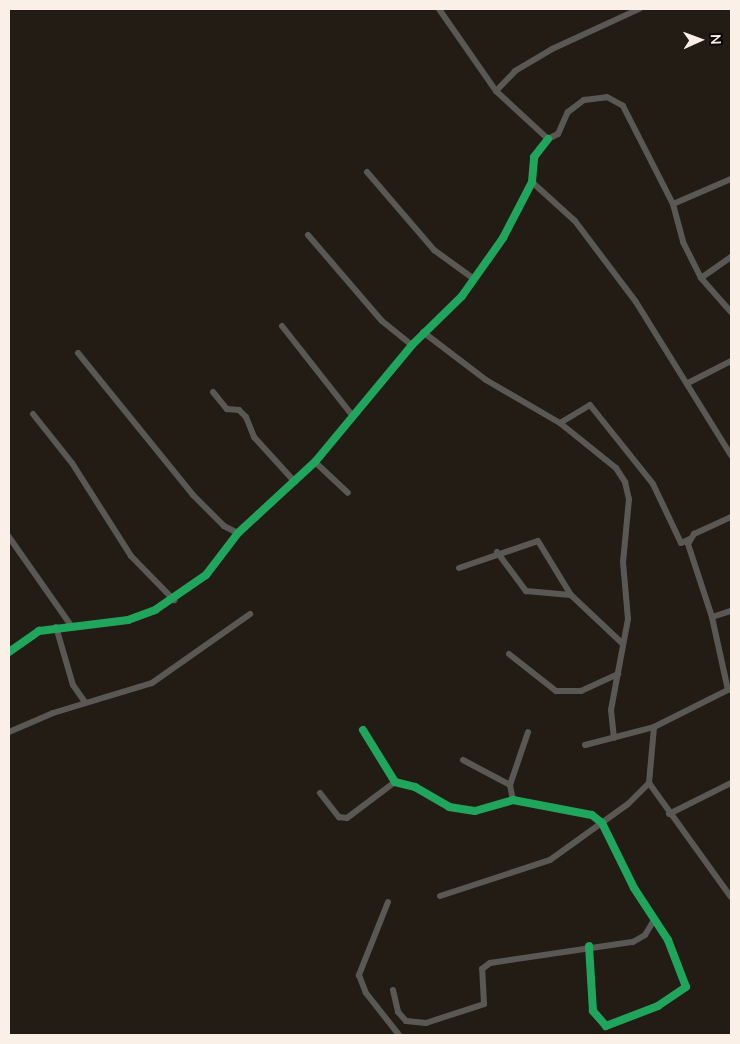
<!DOCTYPE html>
<style>
body{margin:0}
#map{position:relative;width:740px;height:1044px;overflow:hidden;background:#231c15;font-family:"Nunito Sans",sans-serif}
div>[style]{position:absolute}
.minor>*{height:6px;margin:-3px;padding:0 3px;transform-origin:3px;border-radius:3px;background:#5a5855}
.cycleway>*{height:8px;margin:-4px;padding:0 4px;transform-origin:4px;border-radius:4px;background:#20a55d}
span{translate:-50% -50%;white-space:nowrap;text-align:center;line-height:1.15;-webkit-text-stroke:5px #0d0704;paint-order:stroke}
.frame{position:absolute;inset:0;border:10px solid #faf0e8;pointer-events:none}
.north{position:absolute;left:675px;top:15px;width:50px;height:50px;-webkit-text-stroke:4px #0d0704;paint-order:stroke;rotate:88deg;font-size:14px;font-weight:700;line-height:20px;text-align:center;color:#faf0e8}
.north::after{content:'';display:block;margin:auto;width:18px;height:22px;background:#faf0e8;clip-path:polygon(50% 0,100% 100%,50% 72%,0 100%)}
</style>
<div id="map">
<div class="minor">
<div style="left:439px;top:9px;width:100px;rotate:55.2deg"></div>
<div style="left:496px;top:91px;width:71px;rotate:42.7deg"></div>
<div style="left:548px;top:139px;width:11px;rotate:-27deg"></div>
<div style="left:558px;top:134px;width:24px;rotate:-66deg"></div>
<div style="left:568px;top:112px;width:20px;rotate:-37deg"></div>
<div style="left:584px;top:100px;width:23px;rotate:-7deg"></div>
<div style="left:607px;top:97px;width:18px;rotate:29deg"></div>
<div style="left:623px;top:106px;width:110px;rotate:63deg"></div>
<div style="left:673px;top:204px;width:39px;rotate:75deg"></div>
<div style="left:683px;top:242px;width:40px;rotate:63.4deg"></div>
<div style="left:701px;top:278px;width:45px;rotate:48.6deg"></div>
<div style="left:496px;top:91px;width:28px;rotate:-46deg"></div>
<div style="left:515px;top:71px;width:43px;rotate:-30.7deg"></div>
<div style="left:552px;top:49px;width:96px;rotate:-24.7deg"></div>
<div style="left:367px;top:172px;width:103px;rotate:49.3deg"></div>
<div style="left:434px;top:250px;width:49px;rotate:35.9deg"></div>
<div style="left:532px;top:182px;width:58px;rotate:42.2deg"></div>
<div style="left:575px;top:221px;width:101px;rotate:53deg"></div>
<div style="left:636px;top:302px;width:180px;rotate:58.2deg"></div>
<div style="left:673px;top:204px;width:63px;rotate:-23.3deg"></div>
<div style="left:308px;top:235px;width:113px;rotate:49.3deg"></div>
<div style="left:382px;top:321px;width:38px;rotate:39deg"></div>
<div style="left:701px;top:278px;width:37px;rotate:-35deg"></div>
<div style="left:282px;top:326px;width:113px;rotate:51.8deg"></div>
<div style="left:423px;top:332px;width:79px;rotate:37.3deg"></div>
<div style="left:486px;top:380px;width:86px;rotate:30.2deg"></div>
<div style="left:560px;top:423px;width:72px;rotate:38.8deg"></div>
<div style="left:616px;top:468px;width:17px;rotate:57deg"></div>
<div style="left:625px;top:482px;width:17px;rotate:77deg"></div>
<div style="left:629px;top:499px;width:63px;rotate:95.4deg"></div>
<div style="left:623px;top:562px;width:57px;rotate:85deg"></div>
<div style="left:628px;top:619px;width:93px;rotate:100.6deg"></div>
<div style="left:611px;top:710px;width:28px;rotate:84deg"></div>
<div style="left:78px;top:353px;width:183px;rotate:51deg"></div>
<div style="left:193px;top:495px;width:44px;rotate:45deg"></div>
<div style="left:224px;top:526px;width:16px;rotate:27deg"></div>
<div style="left:688px;top:383px;width:48px;rotate:-27.1deg"></div>
<div style="left:213px;top:392px;width:22px;rotate:51deg"></div>
<div style="left:227px;top:409px;width:12px;rotate:5deg"></div>
<div style="left:239px;top:410px;width:10px;rotate:45deg"></div>
<div style="left:246px;top:417px;width:22px;rotate:68deg"></div>
<div style="left:254px;top:437px;width:61px;rotate:47.7deg"></div>
<div style="left:33px;top:414px;width:63px;rotate:51.5deg"></div>
<div style="left:72px;top:463px;width:110px;rotate:57.6deg"></div>
<div style="left:131px;top:556px;width:62px;rotate:45.7deg"></div>
<div style="left:560px;top:423px;width:35px;rotate:-31deg"></div>
<div style="left:590px;top:405px;width:101px;rotate:51.4deg"></div>
<div style="left:653px;top:484px;width:65px;rotate:64.6deg"></div>
<div style="left:681px;top:543px;width:10px;rotate:-24deg"></div>
<div style="left:315px;top:462px;width:45px;rotate:43.2deg"></div>
<div style="left:9px;top:537px;width:106px;rotate:55deg"></div>
<div style="left:497px;top:552px;width:49px;rotate:53.4deg"></div>
<div style="left:526px;top:591px;width:45px;rotate:5.1deg"></div>
<div style="left:571px;top:595px;width:71px;rotate:43.3deg"></div>
<div style="left:459px;top:568px;width:83px;rotate:-18.9deg"></div>
<div style="left:538px;top:541px;width:63px;rotate:58.6deg"></div>
<div style="left:712px;top:617px;width:20px;rotate:-18deg"></div>
<div style="left:56px;top:627px;width:60px;rotate:73.7deg"></div>
<div style="left:73px;top:685px;width:21px;rotate:55deg"></div>
<div style="left:9px;top:652px;width:37px;rotate:-35deg"></div>
<div style="left:39px;top:631px;width:90px;rotate:-7deg"></div>
<div style="left:128px;top:620px;width:29px;rotate:-20deg"></div>
<div style="left:155px;top:610px;width:62px;rotate:-34.5deg"></div>
<div style="left:206px;top:575px;width:53px;rotate:-52.7deg"></div>
<div style="left:238px;top:533px;width:105px;rotate:-42.7deg"></div>
<div style="left:315px;top:462px;width:152px;rotate:-50.3deg"></div>
<div style="left:412px;top:345px;width:70px;rotate:-44.4deg"></div>
<div style="left:462px;top:296px;width:71px;rotate:-54.7deg"></div>
<div style="left:503px;top:238px;width:63px;rotate:-62.6deg"></div>
<div style="left:532px;top:182px;width:25px;rotate:-85deg"></div>
<div style="left:534px;top:157px;width:23px;rotate:-52deg"></div>
<div style="left:509px;top:654px;width:60px;rotate:38.2deg"></div>
<div style="left:556px;top:691px;width:25px"></div>
<div style="left:581px;top:691px;width:41px;rotate:-24.7deg"></div>
<div style="left:728px;top:690px;width:75px;rotate:-102.4deg"></div>
<div style="left:712px;top:617px;width:77px;rotate:-108.2deg"></div>
<div style="left:688px;top:544px;width:12px;rotate:-59deg"></div>
<div style="left:694px;top:534px;width:41px;rotate:-24.7deg"></div>
<div style="left:363px;top:730px;width:61px;rotate:58.4deg"></div>
<div style="left:395px;top:782px;width:21px;rotate:14deg"></div>
<div style="left:415px;top:787px;width:39px;rotate:30deg"></div>
<div style="left:449px;top:807px;width:26px;rotate:9deg"></div>
<div style="left:475px;top:811px;width:40px;rotate:-16deg"></div>
<div style="left:513px;top:800px;width:80px;rotate:10.8deg"></div>
<div style="left:592px;top:815px;width:13px;rotate:39deg"></div>
<div style="left:602px;top:823px;width:72px;rotate:63.8deg"></div>
<div style="left:634px;top:888px;width:62px;rotate:56.8deg"></div>
<div style="left:668px;top:940px;width:50px;rotate:69deg"></div>
<div style="left:686px;top:987px;width:34px;rotate:146deg"></div>
<div style="left:658px;top:1006px;width:56px;rotate:159deg"></div>
<div style="left:606px;top:1026px;width:20px;rotate:-131deg"></div>
<div style="left:593px;top:1011px;width:65px;rotate:-93.5deg"></div>
<div style="left:9px;top:732px;width:48px;rotate:-23.4deg"></div>
<div style="left:53px;top:713px;width:103px;rotate:-16.9deg"></div>
<div style="left:152px;top:683px;width:120px;rotate:-35.1deg"></div>
<div style="left:585px;top:745px;width:71px;rotate:-14.6deg"></div>
<div style="left:654px;top:727px;width:85px;rotate:-26.6deg"></div>
<div style="left:463px;top:760px;width:53px;rotate:28deg"></div>
<div style="left:510px;top:785px;width:15px;rotate:79deg"></div>
<div style="left:649px;top:783px;width:140px;rotate:54.3deg"></div>
<div style="left:510px;top:785px;width:56px;rotate:-71.2deg"></div>
<div style="left:320px;top:793px;width:31px;rotate:52deg"></div>
<div style="left:339px;top:817px;width:8px;rotate:7deg"></div>
<div style="left:347px;top:818px;width:60px;rotate:-36.9deg"></div>
<div style="left:669px;top:814px;width:69px;rotate:-26.6deg"></div>
<div style="left:440px;top:896px;width:116px;rotate:-18.1deg"></div>
<div style="left:550px;top:860px;width:96px;rotate:-35.7deg"></div>
<div style="left:628px;top:804px;width:30px;rotate:-45deg"></div>
<div style="left:649px;top:783px;width:56px;rotate:-84.9deg"></div>
<div style="left:388px;top:902px;width:79px;rotate:111.7deg"></div>
<div style="left:359px;top:975px;width:19px;rotate:69deg"></div>
<div style="left:366px;top:993px;width:53px;rotate:51.8deg"></div>
<div style="left:393px;top:990px;width:23px;rotate:77deg"></div>
<div style="left:398px;top:1012px;width:12px;rotate:48deg"></div>
<div style="left:406px;top:1021px;width:20px;rotate:6deg"></div>
<div style="left:426px;top:1023px;width:61px;rotate:-18.1deg"></div>
<div style="left:484px;top:1004px;width:35px;rotate:-93deg"></div>
<div style="left:482px;top:969px;width:10px;rotate:-37deg"></div>
<div style="left:490px;top:963px;width:145px;rotate:-8.4deg"></div>
<div style="left:633px;top:942px;width:14px;rotate:-30deg"></div>
<div style="left:645px;top:935px;width:17px;rotate:-59deg"></div>
</div>
<div class="cycleway">
<div style="left:9px;top:652px;width:37px;rotate:-35deg"></div>
<div style="left:39px;top:631px;width:90px;rotate:-7deg"></div>
<div style="left:128px;top:620px;width:29px;rotate:-20deg"></div>
<div style="left:155px;top:610px;width:62px;rotate:-34.5deg"></div>
<div style="left:206px;top:575px;width:53px;rotate:-52.7deg"></div>
<div style="left:238px;top:533px;width:105px;rotate:-42.7deg"></div>
<div style="left:315px;top:462px;width:152px;rotate:-50.3deg"></div>
<div style="left:412px;top:345px;width:70px;rotate:-44.4deg"></div>
<div style="left:462px;top:296px;width:71px;rotate:-54.7deg"></div>
<div style="left:503px;top:238px;width:63px;rotate:-62.6deg"></div>
<div style="left:532px;top:182px;width:25px;rotate:-85deg"></div>
<div style="left:534px;top:157px;width:23px;rotate:-52deg"></div>
<div style="left:363px;top:730px;width:61px;rotate:58.4deg"></div>
<div style="left:395px;top:782px;width:21px;rotate:14deg"></div>
<div style="left:415px;top:787px;width:39px;rotate:30deg"></div>
<div style="left:449px;top:807px;width:26px;rotate:9deg"></div>
<div style="left:475px;top:811px;width:40px;rotate:-16deg"></div>
<div style="left:513px;top:800px;width:80px;rotate:10.8deg"></div>
<div style="left:592px;top:815px;width:13px;rotate:39deg"></div>
<div style="left:602px;top:823px;width:72px;rotate:63.8deg"></div>
<div style="left:634px;top:888px;width:62px;rotate:56.8deg"></div>
<div style="left:668px;top:940px;width:50px;rotate:69deg"></div>
<div style="left:686px;top:987px;width:34px;rotate:146deg"></div>
<div style="left:658px;top:1006px;width:56px;rotate:159deg"></div>
<div style="left:606px;top:1026px;width:20px;rotate:-131deg"></div>
<div style="left:593px;top:1011px;width:65px;rotate:-93.5deg"></div>
</div>
<div class="frame"></div>
<div class="north">N</div>
</div>
